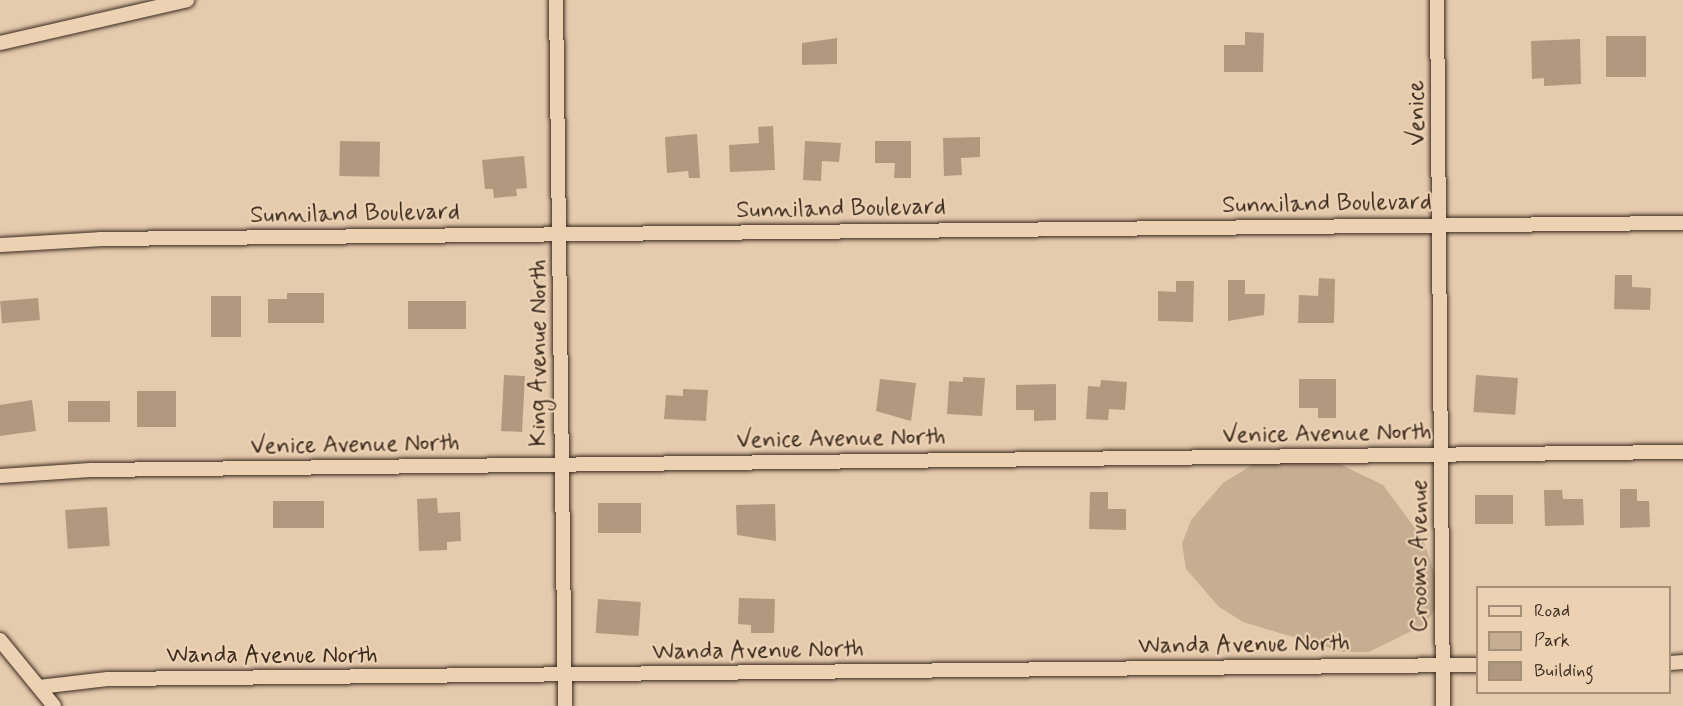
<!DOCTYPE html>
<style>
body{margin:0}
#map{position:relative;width:1683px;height:706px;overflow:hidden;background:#e5cbad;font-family:Mynerve,sans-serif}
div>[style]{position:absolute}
.green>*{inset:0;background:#c6ae93}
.building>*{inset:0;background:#b19980;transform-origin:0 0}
.roads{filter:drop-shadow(0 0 2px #3b2a1e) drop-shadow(0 0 2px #3b2a1e)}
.street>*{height:14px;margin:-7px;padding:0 7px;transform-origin:7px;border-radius:7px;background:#ecd2b3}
span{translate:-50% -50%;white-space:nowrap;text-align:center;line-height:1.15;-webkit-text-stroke:4.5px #ecd2b3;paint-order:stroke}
.street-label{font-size:24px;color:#3b2a1e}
.legend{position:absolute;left:1476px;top:586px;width:195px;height:108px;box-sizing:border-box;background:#ecd2b3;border:2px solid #a58f77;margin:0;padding:8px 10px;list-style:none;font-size:18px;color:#3b2a1e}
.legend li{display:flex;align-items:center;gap:12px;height:30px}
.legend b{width:30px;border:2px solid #a58f77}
</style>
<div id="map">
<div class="green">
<div style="clip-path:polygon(1331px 460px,1383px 485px,1423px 539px,1435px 575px,1436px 608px,1424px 625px,1369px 652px,1343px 652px,1243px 622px,1219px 607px,1186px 569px,1182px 544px,1191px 520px,1223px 483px,1257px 462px)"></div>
</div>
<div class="building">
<div style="clip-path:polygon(1245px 32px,1264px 33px,1263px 72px,1224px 72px,1224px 45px,1245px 45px)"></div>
<div style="left:1606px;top:36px;width:40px;height:41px"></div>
<div style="clip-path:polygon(837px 38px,837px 64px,802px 65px,802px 43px)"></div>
<div style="clip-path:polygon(1580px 39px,1581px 84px,1544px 86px,1544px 78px,1532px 79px,1531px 41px)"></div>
<div style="clip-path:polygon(773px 126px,775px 170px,730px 172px,729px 145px,759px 143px,758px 127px)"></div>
<div style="clip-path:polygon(697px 134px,700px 178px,689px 178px,688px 171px,667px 173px,665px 137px)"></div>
<div style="clip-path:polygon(980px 137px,980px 157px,961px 158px,962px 175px,944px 176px,943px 138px)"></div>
<div style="left:340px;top:141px;width:40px;height:35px;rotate:1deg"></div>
<div style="clip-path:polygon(805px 141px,841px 143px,839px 162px,822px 161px,821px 181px,803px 180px)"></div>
<div style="clip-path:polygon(875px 141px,911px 141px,911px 178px,894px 178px,895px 163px,875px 163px)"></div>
<div style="clip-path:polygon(524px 156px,527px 188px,516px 189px,517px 196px,494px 198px,493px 189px,485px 189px,482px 160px)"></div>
<div style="clip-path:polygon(1615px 275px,1632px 275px,1632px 287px,1651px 288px,1650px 310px,1614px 309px)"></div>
<div style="clip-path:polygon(1319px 278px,1335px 279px,1334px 323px,1298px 323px,1299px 295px,1318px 296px)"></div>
<div style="clip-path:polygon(1228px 280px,1245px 280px,1245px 294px,1265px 294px,1264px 315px,1228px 321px)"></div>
<div style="clip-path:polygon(1176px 281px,1194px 281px,1193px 322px,1158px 321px,1158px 291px,1176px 292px)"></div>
<div style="clip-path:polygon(287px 293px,324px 293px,324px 323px,268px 323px,268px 299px,287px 299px)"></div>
<div style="left:211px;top:296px;width:30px;height:41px"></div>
<div style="left:38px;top:298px;width:22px;height:38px;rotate:85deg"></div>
<div style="left:408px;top:301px;width:58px;height:28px"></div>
<div style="left:504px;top:375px;width:21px;height:56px;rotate:3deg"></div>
<div style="left:1476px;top:375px;width:42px;height:37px;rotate:4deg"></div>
<div style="clip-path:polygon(963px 377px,985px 378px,982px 416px,947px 414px,949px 381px,963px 382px)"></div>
<div style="clip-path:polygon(880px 379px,916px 383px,911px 421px,876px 411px)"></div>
<div style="clip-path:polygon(1299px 379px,1336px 379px,1336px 418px,1318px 418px,1318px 408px,1299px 408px)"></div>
<div style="clip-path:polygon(1101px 380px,1127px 382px,1125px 410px,1109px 409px,1108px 420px,1086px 419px,1088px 386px,1100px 387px)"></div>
<div style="clip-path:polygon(1056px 384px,1056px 420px,1034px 421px,1034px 410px,1016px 410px,1016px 385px)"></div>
<div style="clip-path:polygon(683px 389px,708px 390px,706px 421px,664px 419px,666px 395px,683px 396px)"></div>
<div style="left:137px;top:391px;width:39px;height:36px"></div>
<div style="clip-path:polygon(32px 400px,36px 431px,0 436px,0 405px)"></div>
<div style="left:110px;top:401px;width:21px;height:42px;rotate:90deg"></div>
<div style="clip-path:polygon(1620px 489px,1637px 489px,1637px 501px,1649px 501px,1650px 527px,1620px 528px)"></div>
<div style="clip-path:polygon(1544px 490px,1562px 490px,1563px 499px,1583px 499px,1584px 525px,1545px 526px)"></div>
<div style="clip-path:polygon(1090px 492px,1108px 492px,1108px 509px,1126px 509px,1126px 530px,1089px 529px)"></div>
<div style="left:1475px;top:495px;width:38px;height:29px"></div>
<div style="clip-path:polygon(437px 498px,438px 513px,460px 512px,461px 541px,447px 542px,447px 550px,419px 551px,417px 499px)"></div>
<div style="left:273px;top:501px;width:51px;height:27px"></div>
<div style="left:598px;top:503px;width:43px;height:30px"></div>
<div style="clip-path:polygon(775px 504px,776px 541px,737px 535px,736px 505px)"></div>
<div style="left:107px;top:507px;width:39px;height:42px;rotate:86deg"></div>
<div style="clip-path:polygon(739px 598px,775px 599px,774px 633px,751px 633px,751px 625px,738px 624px)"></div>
<div style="left:598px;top:599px;width:43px;height:34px;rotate:4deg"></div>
</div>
<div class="roads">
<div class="street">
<div style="left:556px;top:0;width:706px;rotate:89.27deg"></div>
<div style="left:1437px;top:0;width:706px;rotate:89.51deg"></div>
<div style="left:0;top:43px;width:192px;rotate:-12.9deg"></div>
<div style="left:0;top:245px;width:100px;rotate:-3.4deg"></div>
<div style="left:100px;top:239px;width:1583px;rotate:-0.58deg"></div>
<div style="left:0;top:476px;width:91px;rotate:-3.8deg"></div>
<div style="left:91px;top:470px;width:1592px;rotate:-0.65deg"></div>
<div style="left:0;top:640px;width:85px;rotate:50.7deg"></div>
<div style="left:1670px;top:663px;width:13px;rotate:-4deg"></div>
<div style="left:39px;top:687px;width:69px;rotate:-6.6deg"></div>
<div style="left:108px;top:679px;width:1370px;rotate:-0.59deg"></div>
</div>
</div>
<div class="street-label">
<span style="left:1417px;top:113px;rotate:-91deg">Venice</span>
<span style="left:1327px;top:204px;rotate:-1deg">Sunniland Boulevard</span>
<span style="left:841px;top:209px;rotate:-1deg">Sunniland Boulevard</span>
<span style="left:355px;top:214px;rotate:-1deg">Sunniland Boulevard</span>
<span style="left:539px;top:353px;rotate:-90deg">King Avenue North</span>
<span style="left:1327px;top:434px;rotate:-1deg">Venice Avenue North</span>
<span style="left:841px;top:439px;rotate:-1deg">Venice Avenue North</span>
<span style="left:355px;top:445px;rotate:-1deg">Venice Avenue North</span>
<span style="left:1420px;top:556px;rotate:-90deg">Crooms Avenue</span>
<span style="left:1244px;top:645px;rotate:-1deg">Wanda Avenue North</span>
<span style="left:758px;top:651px;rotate:-1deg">Wanda Avenue North</span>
<span style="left:272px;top:656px">Wanda Avenue North</span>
</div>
<ul class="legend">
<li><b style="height:8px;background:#ecd2b3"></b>Road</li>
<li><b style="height:16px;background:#c6ae93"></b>Park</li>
<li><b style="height:16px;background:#b19980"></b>Building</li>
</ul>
</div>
